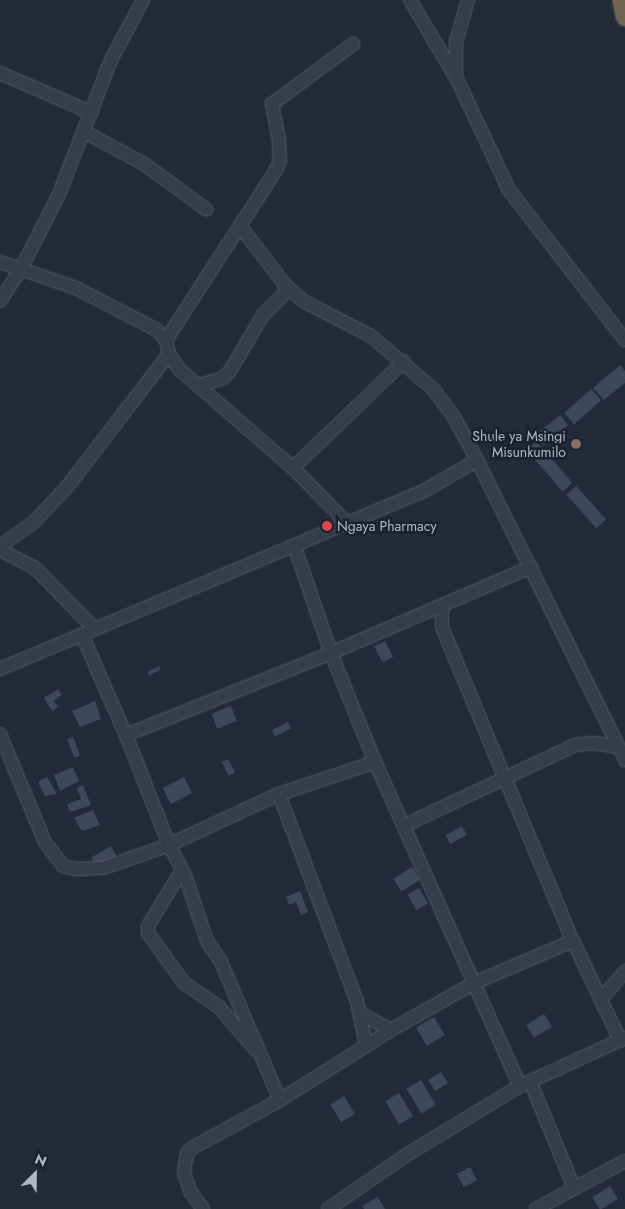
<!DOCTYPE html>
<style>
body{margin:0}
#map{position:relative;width:625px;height:1209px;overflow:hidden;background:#212b3a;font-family:Jost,sans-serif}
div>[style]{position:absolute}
.building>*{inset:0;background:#3d495a;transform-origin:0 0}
.roads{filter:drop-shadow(0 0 1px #525b68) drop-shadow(0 0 1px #525b68)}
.minor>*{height:12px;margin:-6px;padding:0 6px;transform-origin:6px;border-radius:6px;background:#353d4a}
.highway>*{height:19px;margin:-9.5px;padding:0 9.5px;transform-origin:9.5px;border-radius:9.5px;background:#716551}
.dots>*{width:14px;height:14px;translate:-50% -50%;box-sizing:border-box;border:2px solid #1a222f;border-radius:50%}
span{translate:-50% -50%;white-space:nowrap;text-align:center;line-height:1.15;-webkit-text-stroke:5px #1a222f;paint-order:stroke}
.poi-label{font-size:14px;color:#afb8c7}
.right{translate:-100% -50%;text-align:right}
.left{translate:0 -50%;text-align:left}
.north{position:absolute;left:10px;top:1149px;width:50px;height:50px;-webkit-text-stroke:4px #1a222f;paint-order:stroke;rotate:23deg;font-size:14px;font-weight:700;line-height:20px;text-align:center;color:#afb8c7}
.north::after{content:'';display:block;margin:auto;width:18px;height:22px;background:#afb8c7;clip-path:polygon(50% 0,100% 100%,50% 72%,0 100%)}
</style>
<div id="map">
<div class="building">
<div style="clip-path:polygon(620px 365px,625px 371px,625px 383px,604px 400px,593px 388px)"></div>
<div style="left:591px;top:389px;width:15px;height:36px;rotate:48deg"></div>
<div style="left:560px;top:415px;width:13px;height:32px;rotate:51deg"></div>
<div style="left:535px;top:440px;width:57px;height:13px;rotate:49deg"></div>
<div style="left:576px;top:486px;width:45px;height:13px;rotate:48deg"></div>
<div style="left:385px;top:641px;width:18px;height:12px;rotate:63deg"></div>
<div style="left:159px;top:666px;width:4px;height:13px;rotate:63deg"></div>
<div style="clip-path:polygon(58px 689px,62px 695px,54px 701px,58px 707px,52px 711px,44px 698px)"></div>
<div style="clip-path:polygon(95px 701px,101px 719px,80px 727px,72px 711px)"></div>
<div style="left:231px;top:706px;width:16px;height:21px;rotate:68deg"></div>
<div style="left:288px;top:722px;width:7px;height:18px;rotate:63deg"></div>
<div style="left:73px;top:737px;width:20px;height:6px;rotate:70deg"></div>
<div style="left:228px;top:759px;width:15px;height:7px;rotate:62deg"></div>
<div style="clip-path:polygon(73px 767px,79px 781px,60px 791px,54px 775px)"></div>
<div style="clip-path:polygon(47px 777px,57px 794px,45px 796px,38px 782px)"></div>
<div style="left:184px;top:777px;width:18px;height:24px;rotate:63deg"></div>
<div style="clip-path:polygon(83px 785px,91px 805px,70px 812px,67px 804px,81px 799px,77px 788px)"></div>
<div style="clip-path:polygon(93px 810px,100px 825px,82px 831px,74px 818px)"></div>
<div style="left:462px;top:826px;width:10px;height:19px;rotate:61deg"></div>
<div style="clip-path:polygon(111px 846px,116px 856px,94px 867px,92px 857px)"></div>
<div style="left:412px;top:867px;width:15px;height:22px;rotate:58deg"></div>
<div style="left:419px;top:888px;width:18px;height:13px;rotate:61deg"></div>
<div style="clip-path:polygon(300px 891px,308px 912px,301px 915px,296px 902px,289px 905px,286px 897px)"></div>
<div style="left:544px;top:1014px;width:15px;height:21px;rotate:58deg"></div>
<div style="left:434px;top:1017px;width:21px;height:21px;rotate:59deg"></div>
<div style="left:441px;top:1072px;width:13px;height:15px;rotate:58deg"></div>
<div style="left:421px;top:1080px;width:29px;height:17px;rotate:59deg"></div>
<div style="left:399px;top:1093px;width:27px;height:16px;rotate:59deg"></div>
<div style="left:344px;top:1096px;width:21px;height:16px;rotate:59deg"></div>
<div style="left:470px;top:1167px;width:15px;height:15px;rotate:62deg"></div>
<div style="left:610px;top:1186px;width:15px;height:21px;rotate:58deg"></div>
<div style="clip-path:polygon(378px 1197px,385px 1209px,364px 1209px,362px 1206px)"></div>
</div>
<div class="roads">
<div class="minor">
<div style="left:410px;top:0;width:92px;rotate:59.3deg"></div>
<div style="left:457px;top:79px;width:123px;rotate:64.9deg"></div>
<div style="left:509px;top:190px;width:190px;rotate:52.3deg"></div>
<div style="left:0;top:73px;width:100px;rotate:23.5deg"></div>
<div style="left:456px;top:73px;width:31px;rotate:-90deg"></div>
<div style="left:456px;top:42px;width:44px;rotate:-74.1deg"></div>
<div style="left:85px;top:132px;width:67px;rotate:28.5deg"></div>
<div style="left:144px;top:164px;width:77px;rotate:36deg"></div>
<div style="left:240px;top:226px;width:76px;rotate:52.5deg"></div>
<div style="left:286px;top:286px;width:23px;rotate:41deg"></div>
<div style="left:303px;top:301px;width:76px;rotate:27.2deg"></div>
<div style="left:371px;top:336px;width:82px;rotate:40.5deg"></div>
<div style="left:433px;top:389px;width:35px;rotate:53deg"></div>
<div style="left:454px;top:417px;width:49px;rotate:61.9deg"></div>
<div style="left:477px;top:460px;width:335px;rotate:63.7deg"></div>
<div style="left:0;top:262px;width:80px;rotate:18.9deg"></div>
<div style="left:76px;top:288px;width:91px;rotate:27.4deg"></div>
<div style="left:157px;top:330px;width:13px;rotate:48deg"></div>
<div style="left:166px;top:340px;width:14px;rotate:78deg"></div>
<div style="left:169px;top:354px;width:18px;rotate:56deg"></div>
<div style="left:179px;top:369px;width:151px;rotate:41deg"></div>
<div style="left:293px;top:468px;width:78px;rotate:45.5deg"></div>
<div style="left:0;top:301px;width:40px;rotate:-57.1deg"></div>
<div style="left:22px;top:267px;width:82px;rotate:-63.1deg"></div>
<div style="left:59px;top:194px;width:144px;rotate:-68.8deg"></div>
<div style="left:111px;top:60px;width:68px;rotate:-61.9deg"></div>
<div style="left:166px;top:340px;width:202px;rotate:-57.1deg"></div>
<div style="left:276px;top:170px;width:10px;rotate:-66deg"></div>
<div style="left:280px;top:161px;width:26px;rotate:-94deg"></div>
<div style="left:278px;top:135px;width:32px;rotate:-101deg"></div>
<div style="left:272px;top:104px;width:101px;rotate:-36.5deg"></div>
<div style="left:198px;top:386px;width:26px;rotate:-18deg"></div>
<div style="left:223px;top:378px;width:10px;rotate:-45deg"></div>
<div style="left:230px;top:371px;width:65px;rotate:-59.5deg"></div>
<div style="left:263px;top:315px;width:37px;rotate:-45deg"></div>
<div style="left:293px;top:468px;width:154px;rotate:-43.9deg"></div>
<div style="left:0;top:546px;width:40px;rotate:-34.9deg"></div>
<div style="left:33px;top:523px;width:50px;rotate:-46.6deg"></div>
<div style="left:67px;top:487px;width:168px;rotate:-52.5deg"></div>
<div style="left:295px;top:548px;width:111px;rotate:71.1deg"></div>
<div style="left:331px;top:653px;width:118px;rotate:68deg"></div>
<div style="left:375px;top:762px;width:355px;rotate:65.9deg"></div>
<div style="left:0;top:550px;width:38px;rotate:27deg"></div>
<div style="left:34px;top:567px;width:87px;rotate:45.5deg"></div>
<div style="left:442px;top:606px;width:21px;rotate:90deg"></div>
<div style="left:442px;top:627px;width:340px;rotate:67.4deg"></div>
<div style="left:573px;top:941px;width:110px;rotate:64.6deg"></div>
<div style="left:82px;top:635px;width:109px;rotate:66.3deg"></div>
<div style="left:126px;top:735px;width:118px;rotate:68.6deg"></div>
<div style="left:169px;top:845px;width:34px;rotate:62deg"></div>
<div style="left:185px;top:875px;width:70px;rotate:71.6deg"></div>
<div style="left:207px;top:941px;width:25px;rotate:56deg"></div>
<div style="left:221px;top:962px;width:150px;rotate:66.9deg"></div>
<div style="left:0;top:669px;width:460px;rotate:-22.8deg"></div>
<div style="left:424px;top:491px;width:61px;rotate:-30.3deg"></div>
<div style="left:0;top:734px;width:117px;rotate:67.4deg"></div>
<div style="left:45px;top:842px;width:30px;rotate:53deg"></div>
<div style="left:63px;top:866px;width:13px;rotate:13deg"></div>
<div style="left:76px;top:869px;width:27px;rotate:-2deg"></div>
<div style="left:103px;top:868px;width:70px;rotate:-19.2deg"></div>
<div style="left:169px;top:845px;width:121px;rotate:-24.9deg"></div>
<div style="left:279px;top:794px;width:101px;rotate:-18.4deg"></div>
<div style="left:126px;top:735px;width:221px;rotate:-21.8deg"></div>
<div style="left:331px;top:653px;width:218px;rotate:-23.3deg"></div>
<div style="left:279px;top:794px;width:221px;rotate:69.4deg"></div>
<div style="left:357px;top:1001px;width:46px;rotate:78.7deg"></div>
<div style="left:403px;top:826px;width:190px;rotate:-25.2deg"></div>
<div style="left:575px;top:745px;width:19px;rotate:-6deg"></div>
<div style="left:594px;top:743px;width:24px;rotate:9deg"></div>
<div style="left:182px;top:870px;width:66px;rotate:121.3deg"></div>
<div style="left:148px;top:926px;width:7px;rotate:90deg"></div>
<div style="left:148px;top:933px;width:62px;rotate:54.2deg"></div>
<div style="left:184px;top:983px;width:42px;rotate:34.4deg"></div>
<div style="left:219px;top:1007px;width:55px;rotate:49.4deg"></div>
<div style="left:601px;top:999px;width:37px;rotate:-49deg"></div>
<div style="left:361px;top:1014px;width:34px;rotate:28deg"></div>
<div style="left:530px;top:1081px;width:116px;rotate:67.6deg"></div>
<div style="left:203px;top:1209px;width:22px;rotate:-126deg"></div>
<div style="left:190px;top:1191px;width:20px;rotate:-108deg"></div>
<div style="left:184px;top:1172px;width:19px;rotate:-81deg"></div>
<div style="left:187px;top:1153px;width:7px;rotate:-45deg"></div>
<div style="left:192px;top:1148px;width:100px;rotate:-28.6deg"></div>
<div style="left:280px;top:1100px;width:131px;rotate:-32.2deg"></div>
<div style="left:391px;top:1030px;width:95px;rotate:-29.5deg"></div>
<div style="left:474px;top:983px;width:108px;rotate:-23deg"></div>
<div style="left:328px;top:1209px;width:97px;rotate:-34.5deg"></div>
<div style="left:408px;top:1154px;width:131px;rotate:-31.3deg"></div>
<div style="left:520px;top:1086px;width:115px;rotate:-24.6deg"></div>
<div style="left:536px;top:1209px;width:101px;rotate:-28.3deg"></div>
</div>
<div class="highway">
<div style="left:622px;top:0;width:16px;rotate:79deg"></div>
</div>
</div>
<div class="dots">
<div style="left:576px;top:444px;background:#8d6e63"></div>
<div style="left:327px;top:526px;background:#e0444e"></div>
</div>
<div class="poi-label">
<span class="right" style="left:566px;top:444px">Shule ya Msingi<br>Misunkumilo</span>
<span class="left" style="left:337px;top:526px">Ngaya Pharmacy</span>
</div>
<div class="north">N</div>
</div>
